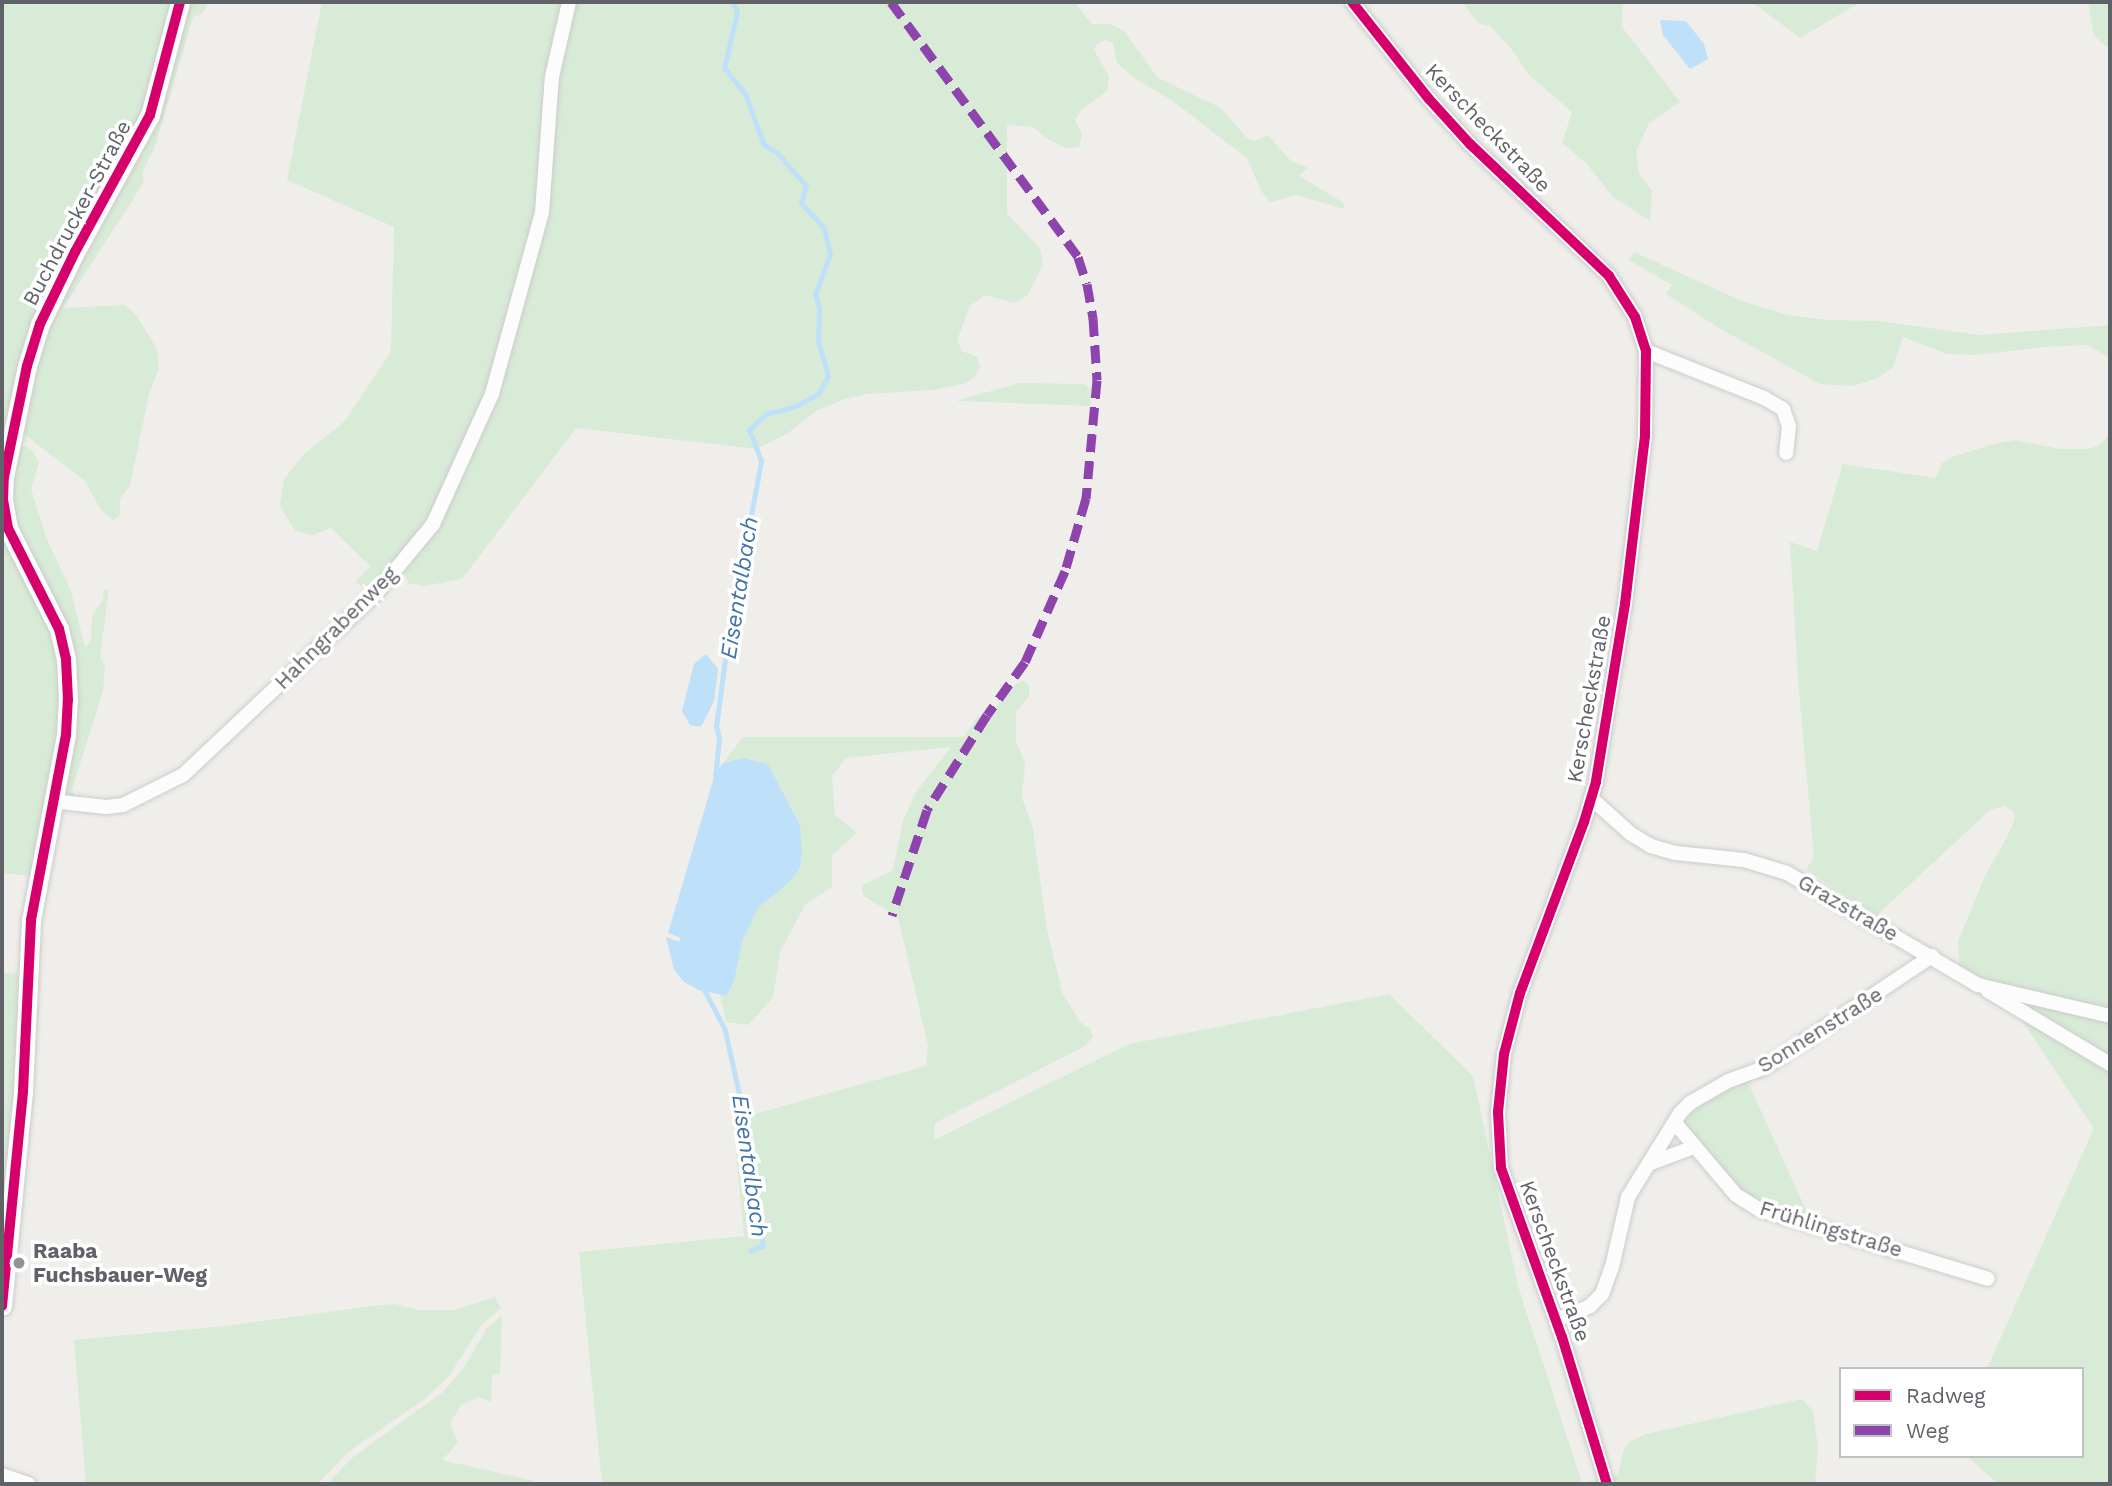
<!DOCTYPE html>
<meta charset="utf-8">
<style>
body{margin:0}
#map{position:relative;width:2112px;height:1486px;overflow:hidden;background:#efeeea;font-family:"Work Sans",sans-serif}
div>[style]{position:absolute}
.green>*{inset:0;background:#d8ebd6}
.water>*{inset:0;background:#bfe0f9}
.stream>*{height:4.5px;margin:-2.25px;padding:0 2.25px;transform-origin:2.25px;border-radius:2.25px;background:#bfe0f9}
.roads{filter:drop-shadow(0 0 2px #cbcccc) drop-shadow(0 0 2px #cbcccc)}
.street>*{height:14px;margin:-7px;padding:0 7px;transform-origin:7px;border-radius:7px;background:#fdfcfc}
.secondary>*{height:19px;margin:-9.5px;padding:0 9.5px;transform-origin:9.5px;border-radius:9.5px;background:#fdfcfc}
.quiet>*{height:9px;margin-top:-4.5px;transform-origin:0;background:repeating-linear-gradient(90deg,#8e44ad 0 18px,transparent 0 27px)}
.cycleway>*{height:10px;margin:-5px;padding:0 5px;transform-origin:5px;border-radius:5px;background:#d6006c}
.dots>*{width:19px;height:19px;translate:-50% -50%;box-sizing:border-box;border:4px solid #fff;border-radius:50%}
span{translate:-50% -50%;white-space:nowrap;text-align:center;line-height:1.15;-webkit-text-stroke:7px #fff;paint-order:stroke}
.street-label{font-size:21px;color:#5f6368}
.poi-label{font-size:21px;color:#5f6368;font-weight:700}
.left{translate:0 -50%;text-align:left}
.water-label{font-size:23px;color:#4174aa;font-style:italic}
.frame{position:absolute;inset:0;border:4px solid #5f6368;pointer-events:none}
.legend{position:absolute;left:1839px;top:1367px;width:245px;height:91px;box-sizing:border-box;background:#fff;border:2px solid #bfc1c3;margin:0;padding:9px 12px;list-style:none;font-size:21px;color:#5f6368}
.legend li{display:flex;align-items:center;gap:14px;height:35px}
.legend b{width:35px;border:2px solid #bfc1c3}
</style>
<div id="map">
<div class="green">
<div style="clip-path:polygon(2px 2px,174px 2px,152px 91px,70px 249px,2px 453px)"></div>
<div style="clip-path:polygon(187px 2px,209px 2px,202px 14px,193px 17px,155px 146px,142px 173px,144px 182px,63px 308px,125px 305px,136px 315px,157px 349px,159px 368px,149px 394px,130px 485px,120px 499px,120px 515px,113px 520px,101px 510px,84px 480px,20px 431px,47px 327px,165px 95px)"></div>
<div style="clip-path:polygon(322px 2px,1074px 2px,1092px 24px,1111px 24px,1124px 31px,1158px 78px,1221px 108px,1246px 137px,1254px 141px,1268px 135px,1291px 161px,1308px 168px,1299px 176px,1344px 203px,1344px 209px,1297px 195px,1270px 202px,1261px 191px,1247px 158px,1170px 99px,1134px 78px,1117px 63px,1113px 43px,1105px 40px,1097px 44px,1094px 50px,1109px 76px,1107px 91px,1082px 109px,1075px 120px,1082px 134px,1079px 147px,1066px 148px,1046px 138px,1033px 127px,1007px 125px,1007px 214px,1040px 248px,1043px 265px,1028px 295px,1014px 303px,985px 295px,970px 306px,957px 340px,962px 351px,977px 357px,980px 367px,975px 377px,964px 384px,932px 390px,867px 394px,842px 400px,816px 411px,787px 434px,756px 449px,576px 428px,462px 579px,423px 586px,408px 583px,401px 558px,369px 594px,356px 582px,370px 566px,331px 528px,313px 535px,295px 531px,280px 506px,284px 479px,305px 453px,345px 421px,391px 351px,394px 227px,287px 180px)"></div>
<div style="clip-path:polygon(1462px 2px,1623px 2px,1622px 27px,1680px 102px,1649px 123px,1636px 152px,1639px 173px,1652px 191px,1650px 221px,1613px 197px,1585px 162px,1562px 143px,1572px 112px,1529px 75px,1511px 48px,1490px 26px,1479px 24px)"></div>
<div style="clip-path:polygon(1752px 2px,1861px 2px,1800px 38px)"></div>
<div style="clip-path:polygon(2088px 2px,2110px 2px,2110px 49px,2094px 36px)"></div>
<div style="clip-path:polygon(1634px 252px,1742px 301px,1788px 315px,1827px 320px,1879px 321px,1980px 335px,2110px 325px,2110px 358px,2088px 345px,2044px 347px,1975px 355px,1947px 354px,1903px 337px,1893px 367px,1878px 378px,1853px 386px,1820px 384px,1719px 328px,1666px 294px,1672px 285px,1629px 260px)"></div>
<div style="clip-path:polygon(1020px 383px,1084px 384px,1091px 389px,1090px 406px,956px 401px)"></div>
<div style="clip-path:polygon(2110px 435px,2110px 1484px,1998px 1484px,1967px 1456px,2082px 1456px,2082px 1369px,1987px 1369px,2094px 1128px,2021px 1019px,2039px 992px,1982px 978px,1959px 965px,1958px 941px,1986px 874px,2006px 839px,2015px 819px,2013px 811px,2004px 806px,1990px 810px,1877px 915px,1806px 870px,1814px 856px,1798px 680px,1790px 542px,1817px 551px,1843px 464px,1935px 478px,1942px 463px,1952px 457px,1994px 444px,2015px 440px,2059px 449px,2087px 449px,2098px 446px)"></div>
<div style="clip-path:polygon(20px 444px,32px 450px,39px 462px,31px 489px,46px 537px,71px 591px,85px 647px,91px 641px,92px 616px,103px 600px,104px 589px,109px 590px,100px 656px,105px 667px,103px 691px,72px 790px,75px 796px,86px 802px,67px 796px,64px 789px,75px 677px,18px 533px,10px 492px)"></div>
<div style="clip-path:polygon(2px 528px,57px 647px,62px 716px,31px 876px,2px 873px)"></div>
<div style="clip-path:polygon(1022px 681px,1029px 685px,1029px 696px,1016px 712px,1016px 741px,1025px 764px,1022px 798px,1033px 829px,1047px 930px,1062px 992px,1080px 1022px,1091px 1030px,1093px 1037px,1085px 1046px,935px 1123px,934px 1140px,1129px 1044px,1389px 994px,1473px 1076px,1518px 1286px,1582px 1483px,1618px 1475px,1624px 1449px,1629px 1442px,1646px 1434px,1802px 1399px,1813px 1411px,1818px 1447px,1815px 1484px,602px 1484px,579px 1252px,744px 1236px,733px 1120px,926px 1066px,928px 1046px,898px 917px,864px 896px,861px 886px,893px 870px,903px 820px,916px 792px,951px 747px,846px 758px,832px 776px,835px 815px,857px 833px,832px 855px,832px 887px,805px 905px,780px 952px,773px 998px,748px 1025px,726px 1022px,720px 994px,727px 996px,734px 981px,743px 939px,758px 908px,787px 884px,799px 868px,800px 824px,768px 764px,743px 758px,723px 763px,743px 737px,964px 737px,977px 717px,992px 712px,1014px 685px)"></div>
<div style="clip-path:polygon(2px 973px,21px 974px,17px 1090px,2px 1257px)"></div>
<div style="clip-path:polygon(1747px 1080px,1810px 1219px,1747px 1199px,1678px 1122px,1692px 1106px)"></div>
<div style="clip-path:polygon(495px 1297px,501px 1308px,482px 1324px,449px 1376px,426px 1398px,348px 1452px,318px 1484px,86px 1484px,74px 1340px,225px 1326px,372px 1306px,395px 1304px,418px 1310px,455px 1310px)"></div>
<div style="clip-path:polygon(502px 1315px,500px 1374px,492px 1374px,491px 1402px,479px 1397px,461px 1405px,450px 1424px,458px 1443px,442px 1460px,547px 1484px,327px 1484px,353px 1457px,443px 1392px,463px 1369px,487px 1328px)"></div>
</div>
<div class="water">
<div style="clip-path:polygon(1660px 20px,1686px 21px,1704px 44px,1708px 59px,1690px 69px,1663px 35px)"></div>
<div style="clip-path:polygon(706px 654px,718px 669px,714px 701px,701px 727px,690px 725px,682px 711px,694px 664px)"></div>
<div style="clip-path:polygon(743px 758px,768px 764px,800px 825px,802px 852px,800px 868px,787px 884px,758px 908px,743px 939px,734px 981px,727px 996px,699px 990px,684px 982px,674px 970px,666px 937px,679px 942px,681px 938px,668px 933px,715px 774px,723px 763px)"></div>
</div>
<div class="stream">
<div style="left:715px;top:778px;width:40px;rotate:-84.3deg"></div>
<div style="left:719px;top:738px;width:11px;rotate:-105deg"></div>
<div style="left:716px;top:727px;width:83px;rotate:-82.4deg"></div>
<div style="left:727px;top:645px;width:187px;rotate:-79.5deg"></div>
<div style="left:761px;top:461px;width:33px;rotate:-111deg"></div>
<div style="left:749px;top:430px;width:23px;rotate:-43deg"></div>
<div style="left:766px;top:414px;width:31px;rotate:-15deg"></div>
<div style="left:796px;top:406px;width:26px;rotate:-29deg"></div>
<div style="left:819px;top:393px;width:19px;rotate:-62deg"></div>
<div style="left:828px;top:376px;width:37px;rotate:-106deg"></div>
<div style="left:818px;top:340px;width:31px;rotate:-88deg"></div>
<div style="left:819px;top:309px;width:16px;rotate:-105deg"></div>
<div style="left:815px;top:294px;width:42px;rotate:-69deg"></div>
<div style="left:830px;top:255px;width:28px;rotate:-103deg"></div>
<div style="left:824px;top:228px;width:34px;rotate:-133deg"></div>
<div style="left:801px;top:203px;width:18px;rotate:-74deg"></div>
<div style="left:806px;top:186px;width:44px;rotate:-131.3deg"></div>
<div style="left:777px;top:153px;width:15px;rotate:-148deg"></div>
<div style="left:764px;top:145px;width:54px;rotate:-110.4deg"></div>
<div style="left:745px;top:94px;width:33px;rotate:-129deg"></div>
<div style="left:724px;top:68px;width:57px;rotate:-76.7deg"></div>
<div style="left:737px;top:13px;width:12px;rotate:-110deg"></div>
<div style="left:705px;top:986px;width:5px;rotate:90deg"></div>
<div style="left:705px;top:991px;width:43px;rotate:62.2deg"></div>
<div style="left:725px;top:1029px;width:116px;rotate:77.5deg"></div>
<div style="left:750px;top:1142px;width:105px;rotate:82.9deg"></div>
<div style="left:763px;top:1246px;width:13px;rotate:157deg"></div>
</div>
<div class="roads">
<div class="street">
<div style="left:1352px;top:2px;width:124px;rotate:51.6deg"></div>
<div style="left:1429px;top:99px;width:61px;rotate:47.7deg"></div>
<div style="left:1470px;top:144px;width:192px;rotate:43.5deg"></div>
<div style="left:1609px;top:276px;width:49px;rotate:57.6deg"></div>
<div style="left:1635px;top:317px;width:36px;rotate:72deg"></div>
<div style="left:1646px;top:351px;width:85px;rotate:90.7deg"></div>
<div style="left:1645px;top:436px;width:169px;rotate:96.8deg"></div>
<div style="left:1625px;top:604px;width:180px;rotate:99.3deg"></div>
<div style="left:1596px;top:782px;width:42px;rotate:106.7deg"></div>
<div style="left:1584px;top:822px;width:183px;rotate:110.5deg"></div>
<div style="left:1520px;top:993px;width:63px;rotate:104.7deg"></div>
<div style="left:1504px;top:1054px;width:58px;rotate:95.9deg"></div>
<div style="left:1498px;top:1112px;width:56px;rotate:86.9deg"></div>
<div style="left:1501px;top:1168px;width:180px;rotate:70.2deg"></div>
<div style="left:1562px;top:1337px;width:154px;rotate:73deg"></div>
<div style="left:1646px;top:351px;width:127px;rotate:21.7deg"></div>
<div style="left:1764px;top:398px;width:22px;rotate:30deg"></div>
<div style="left:1783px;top:409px;width:18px;rotate:71deg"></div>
<div style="left:1789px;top:426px;width:27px;rotate:96deg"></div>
<div style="left:1592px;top:799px;width:52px;rotate:41.9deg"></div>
<div style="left:1631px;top:834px;width:23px;rotate:31deg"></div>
<div style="left:1651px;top:846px;width:26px;rotate:16deg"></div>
<div style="left:1676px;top:853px;width:68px;rotate:5.9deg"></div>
<div style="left:1744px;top:860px;width:45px;rotate:16.8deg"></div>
<div style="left:1787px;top:873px;width:221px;rotate:30.4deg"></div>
<div style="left:1978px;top:985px;width:136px;rotate:13.2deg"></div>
<div style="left:52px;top:801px;width:54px;rotate:6.3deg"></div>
<div style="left:106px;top:807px;width:17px;rotate:-7deg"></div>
<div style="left:123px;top:805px;width:67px;rotate:-26.6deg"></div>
<div style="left:183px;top:775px;width:267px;rotate:-43.3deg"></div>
<div style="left:377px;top:592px;width:88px;rotate:-50.5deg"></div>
<div style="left:433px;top:524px;width:143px;rotate:-65.6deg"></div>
<div style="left:492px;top:394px;width:189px;rotate:-74.6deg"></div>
<div style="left:542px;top:212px;width:135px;rotate:-85.8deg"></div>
<div style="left:552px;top:77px;width:77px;rotate:-77.2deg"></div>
<div style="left:1988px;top:991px;width:142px;rotate:30.9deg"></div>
<div style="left:1675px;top:1123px;width:94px;rotate:49.7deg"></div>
<div style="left:1736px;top:1195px;width:26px;rotate:32deg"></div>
<div style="left:1758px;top:1209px;width:240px;rotate:16.9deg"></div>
<div style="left:1651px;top:1163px;width:46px;rotate:-20.4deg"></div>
<div style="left:1556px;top:1320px;width:37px;rotate:-22deg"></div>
<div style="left:1590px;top:1306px;width:17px;rotate:-45deg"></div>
<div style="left:1602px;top:1294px;width:29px;rotate:-70deg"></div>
<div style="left:1612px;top:1267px;width:72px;rotate:-77.1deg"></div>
<div style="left:1628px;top:1197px;width:99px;rotate:-58.2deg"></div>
<div style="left:1680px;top:1113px;width:14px;rotate:-45deg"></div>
<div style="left:1690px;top:1103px;width:44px;rotate:-30.1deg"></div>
<div style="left:1728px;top:1081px;width:38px;rotate:-20deg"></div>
<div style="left:1764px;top:1068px;width:202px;rotate:-33.7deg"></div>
<div style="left:2px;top:1475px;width:28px;rotate:19deg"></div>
</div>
<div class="secondary">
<div style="left:2px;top:1306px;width:216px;rotate:-84.4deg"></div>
<div style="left:23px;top:1091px;width:171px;rotate:-87.3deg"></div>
<div style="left:31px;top:920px;width:188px;rotate:-79.3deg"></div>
<div style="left:66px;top:735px;width:35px;rotate:-87deg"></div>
<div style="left:68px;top:700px;width:41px;rotate:-92.8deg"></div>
<div style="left:66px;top:659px;width:31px;rotate:-103deg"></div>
<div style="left:59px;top:629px;width:113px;rotate:-116.8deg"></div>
<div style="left:8px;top:528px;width:28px;rotate:-100deg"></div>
<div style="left:3px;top:500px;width:23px;rotate:-88deg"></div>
<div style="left:4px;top:477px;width:113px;rotate:-78.3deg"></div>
<div style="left:27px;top:366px;width:44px;rotate:-72.8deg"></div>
<div style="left:40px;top:324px;width:80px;rotate:-64.1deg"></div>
<div style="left:75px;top:252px;width:156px;rotate:-61.3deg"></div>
<div style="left:150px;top:115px;width:117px;rotate:-75.1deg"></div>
</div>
</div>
<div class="quiet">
<div style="left:891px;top:2px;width:316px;rotate:53.7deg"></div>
<div style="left:1078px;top:257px;width:28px;rotate:72deg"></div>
<div style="left:1087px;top:284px;width:35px;rotate:80deg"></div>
<div style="left:1093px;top:318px;width:62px;rotate:86.3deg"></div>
<div style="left:1097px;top:380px;width:119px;rotate:95.3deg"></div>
<div style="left:1086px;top:498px;width:76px;rotate:106deg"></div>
<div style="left:1065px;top:571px;width:99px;rotate:113.7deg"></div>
<div style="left:1025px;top:662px;width:65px;rotate:125.6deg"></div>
<div style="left:987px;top:715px;width:112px;rotate:122.3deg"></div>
<div style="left:927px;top:810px;width:111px;rotate:108.4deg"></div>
</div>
<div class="cycleway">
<div style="left:1352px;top:2px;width:124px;rotate:51.6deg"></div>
<div style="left:1429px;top:99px;width:61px;rotate:47.7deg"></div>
<div style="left:1470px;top:144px;width:192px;rotate:43.5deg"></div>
<div style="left:1609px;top:276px;width:49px;rotate:57.6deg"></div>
<div style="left:1635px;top:317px;width:36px;rotate:72deg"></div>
<div style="left:1646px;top:351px;width:85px;rotate:90.7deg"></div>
<div style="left:1645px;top:436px;width:169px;rotate:96.8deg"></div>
<div style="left:1625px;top:604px;width:180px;rotate:99.3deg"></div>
<div style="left:1596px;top:782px;width:42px;rotate:106.7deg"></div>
<div style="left:1584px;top:822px;width:183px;rotate:110.5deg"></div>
<div style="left:1520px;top:993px;width:63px;rotate:104.7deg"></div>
<div style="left:1504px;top:1054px;width:58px;rotate:95.9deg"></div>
<div style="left:1498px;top:1112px;width:56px;rotate:86.9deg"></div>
<div style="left:1501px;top:1168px;width:180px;rotate:70.2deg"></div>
<div style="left:1562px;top:1337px;width:154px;rotate:73deg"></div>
<div style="left:2px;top:1306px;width:216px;rotate:-84.4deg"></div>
<div style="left:23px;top:1091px;width:171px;rotate:-87.3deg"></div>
<div style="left:31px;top:920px;width:188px;rotate:-79.3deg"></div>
<div style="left:66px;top:735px;width:35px;rotate:-87deg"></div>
<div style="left:68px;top:700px;width:41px;rotate:-92.8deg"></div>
<div style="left:66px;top:659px;width:31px;rotate:-103deg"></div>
<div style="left:59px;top:629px;width:113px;rotate:-116.8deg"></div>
<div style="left:8px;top:528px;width:28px;rotate:-100deg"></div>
<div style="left:3px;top:500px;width:23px;rotate:-88deg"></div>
<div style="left:4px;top:477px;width:113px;rotate:-78.3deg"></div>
<div style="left:27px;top:366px;width:44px;rotate:-72.8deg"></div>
<div style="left:40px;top:324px;width:80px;rotate:-64.1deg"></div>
<div style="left:75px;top:252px;width:156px;rotate:-61.3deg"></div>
<div style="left:150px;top:115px;width:117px;rotate:-75.1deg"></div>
</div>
<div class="dots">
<div style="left:19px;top:1263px;background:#919496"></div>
</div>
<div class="street-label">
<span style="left:1488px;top:128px;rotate:46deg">Kerscheckstraße</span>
<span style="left:77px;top:213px;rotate:-62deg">Buchdrucker-Straße</span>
<span style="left:336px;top:628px;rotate:-45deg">Hahngrabenweg</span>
<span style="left:1589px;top:699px;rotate:-80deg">Kerscheckstraße</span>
<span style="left:1848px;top:908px;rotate:30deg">Grazstraße</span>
<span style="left:1820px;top:1030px;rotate:-32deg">Sonnenstraße</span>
<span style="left:1831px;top:1229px;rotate:17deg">Frühlingstraße</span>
<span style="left:1555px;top:1261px;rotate:70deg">Kerscheckstraße</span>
</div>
<div class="poi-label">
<span class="left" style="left:33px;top:1263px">Raaba<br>Fuchsbauer-Weg</span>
</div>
<div class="water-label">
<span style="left:740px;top:588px;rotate:-81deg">Eisentalbach</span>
<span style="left:749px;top:1166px;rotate:82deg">Eisentalbach</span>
</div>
<div class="frame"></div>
<ul class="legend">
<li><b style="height:9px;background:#d6006c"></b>Radweg</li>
<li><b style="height:9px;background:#8e44ad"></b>Weg</li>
</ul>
</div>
